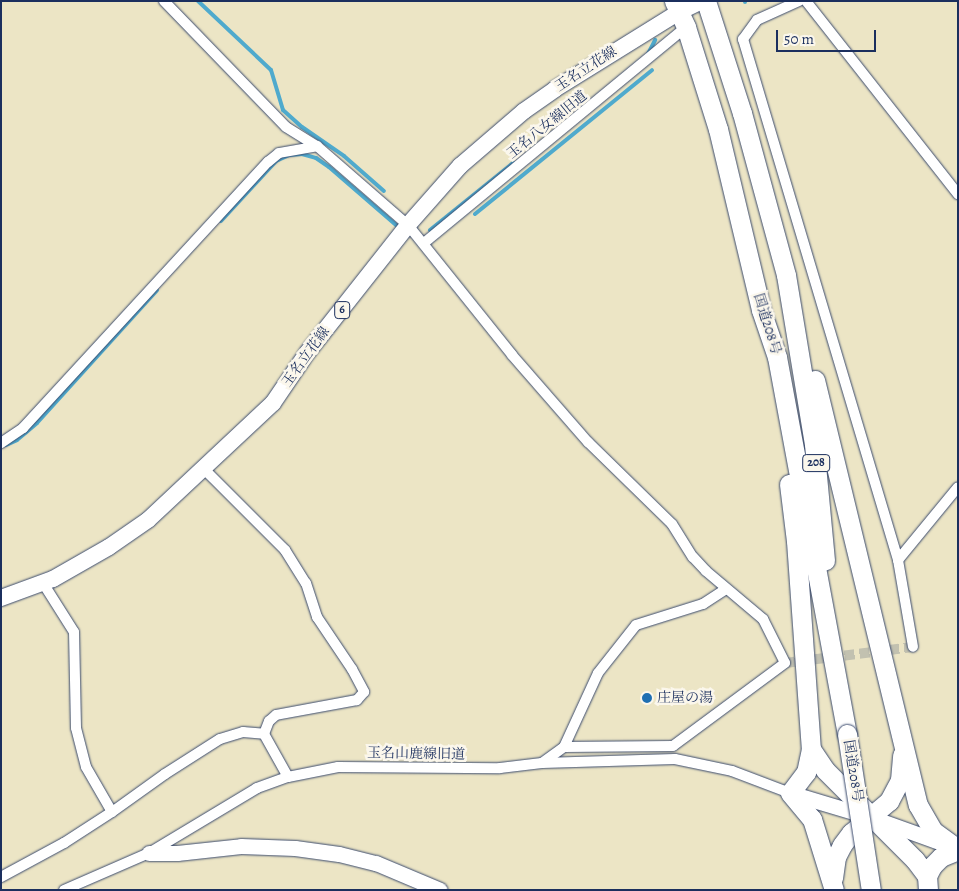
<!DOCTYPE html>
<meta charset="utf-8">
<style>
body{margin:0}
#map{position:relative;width:959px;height:891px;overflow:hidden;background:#ece5c5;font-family:Alegreya,"Noto Serif JP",serif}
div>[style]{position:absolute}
.stream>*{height:4px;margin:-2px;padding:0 2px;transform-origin:2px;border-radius:2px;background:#4faacd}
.street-tunnel>*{height:10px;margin-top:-5px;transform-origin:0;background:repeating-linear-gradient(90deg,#c2c1b0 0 10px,transparent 0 15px)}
.roads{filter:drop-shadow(0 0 1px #3a4a6d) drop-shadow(0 0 1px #3a4a6d)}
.street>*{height:10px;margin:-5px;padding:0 5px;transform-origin:5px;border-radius:5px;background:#fff}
.secondary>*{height:15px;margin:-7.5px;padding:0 7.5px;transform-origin:7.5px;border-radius:7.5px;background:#fff}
.primary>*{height:16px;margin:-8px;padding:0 8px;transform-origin:8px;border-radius:8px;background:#fff}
.highway>*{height:19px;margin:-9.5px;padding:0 9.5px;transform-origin:9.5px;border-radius:9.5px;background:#fff}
.bridges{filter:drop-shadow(0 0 1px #3a4a6d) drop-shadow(0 0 1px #3a4a6d)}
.highway-bridge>*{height:19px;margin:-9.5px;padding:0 9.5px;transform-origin:9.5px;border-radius:9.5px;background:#fff}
.dots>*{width:14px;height:14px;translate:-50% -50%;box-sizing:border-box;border:2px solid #fbf7ec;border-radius:50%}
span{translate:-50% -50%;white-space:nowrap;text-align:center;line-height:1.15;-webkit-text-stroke:5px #fbf7ec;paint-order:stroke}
.shield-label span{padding:1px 4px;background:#fbf7ec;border:1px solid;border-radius:4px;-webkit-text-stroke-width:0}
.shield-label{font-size:12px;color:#1b2f5e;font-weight:700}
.street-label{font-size:14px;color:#1b2f5e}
.poi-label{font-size:14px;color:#1b2f5e}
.left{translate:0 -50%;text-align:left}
.frame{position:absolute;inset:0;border:2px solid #1b2f5e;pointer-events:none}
.scale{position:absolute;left:776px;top:30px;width:100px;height:22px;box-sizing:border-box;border:2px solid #1b2f5e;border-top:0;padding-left:6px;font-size:15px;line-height:18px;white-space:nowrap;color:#1b2f5e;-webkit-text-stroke:4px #fbf7ec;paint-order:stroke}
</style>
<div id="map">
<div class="stream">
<div style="left:198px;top:1px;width:100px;rotate:43.4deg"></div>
<div style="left:271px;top:70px;width:42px;rotate:73.3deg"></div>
<div style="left:283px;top:110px;width:25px;rotate:42deg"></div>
<div style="left:302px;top:127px;width:51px;rotate:34.6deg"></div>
<div style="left:344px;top:156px;width:53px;rotate:41.2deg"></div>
<div style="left:745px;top:2px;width:1px;rotate:-90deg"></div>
<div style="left:648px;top:54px;width:16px;rotate:-63deg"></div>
<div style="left:475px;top:214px;width:228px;rotate:-39.1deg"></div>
<div style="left:221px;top:221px;width:81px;rotate:-47.5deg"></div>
<div style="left:276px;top:161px;width:14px;rotate:-25deg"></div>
<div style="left:289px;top:155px;width:13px;rotate:-4deg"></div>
<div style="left:302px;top:154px;width:15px;rotate:16deg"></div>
<div style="left:316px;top:158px;width:16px;rotate:35deg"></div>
<div style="left:329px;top:167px;width:89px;rotate:40.9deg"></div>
<div style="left:430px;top:230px;width:107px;rotate:-38.9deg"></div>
<div style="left:6px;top:445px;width:12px;rotate:-24deg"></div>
<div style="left:17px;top:440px;width:26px;rotate:-40deg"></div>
<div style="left:37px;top:423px;width:179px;rotate:-47.9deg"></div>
</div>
<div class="street-tunnel">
<div style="left:785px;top:663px;width:129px;rotate:-7.1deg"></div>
</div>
<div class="roads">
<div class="street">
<div style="left:164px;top:1px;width:175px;rotate:45.9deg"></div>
<div style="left:286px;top:127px;width:36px;rotate:32deg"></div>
<div style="left:317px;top:146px;width:121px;rotate:41deg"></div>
<div style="left:408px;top:225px;width:166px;rotate:51.3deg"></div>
<div style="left:512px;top:355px;width:116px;rotate:48.9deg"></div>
<div style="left:588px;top:442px;width:117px;rotate:44.3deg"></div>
<div style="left:672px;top:524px;width:39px;rotate:58deg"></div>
<div style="left:693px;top:557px;width:19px;rotate:47deg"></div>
<div style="left:706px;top:571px;width:75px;rotate:40.1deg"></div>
<div style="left:763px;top:619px;width:49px;rotate:63.4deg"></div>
<div style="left:785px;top:663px;width:139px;rotate:143.5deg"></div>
<div style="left:673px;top:746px;width:109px;rotate:179.5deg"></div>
<div style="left:564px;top:747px;width:27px;rotate:144deg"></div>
<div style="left:799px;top:1px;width:46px;rotate:155.7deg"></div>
<div style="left:757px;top:20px;width:24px;rotate:126deg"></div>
<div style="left:743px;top:39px;width:544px;rotate:73.43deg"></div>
<div style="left:898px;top:560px;width:88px;rotate:80.2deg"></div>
<div style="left:806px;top:1px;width:246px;rotate:51.8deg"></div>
<div style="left:424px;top:243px;width:340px;rotate:-39.5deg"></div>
<div style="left:1px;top:443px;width:27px;rotate:-34deg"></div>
<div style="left:23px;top:428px;width:362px;rotate:-47.4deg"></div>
<div style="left:268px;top:162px;width:14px;rotate:-39deg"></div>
<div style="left:279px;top:153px;width:39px;rotate:-10deg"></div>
<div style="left:204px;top:469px;width:115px;rotate:45deg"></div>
<div style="left:285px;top:550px;width:39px;rotate:58deg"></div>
<div style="left:306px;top:583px;width:36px;rotate:72deg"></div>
<div style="left:317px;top:617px;width:63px;rotate:56.1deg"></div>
<div style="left:352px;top:669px;width:26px;rotate:62deg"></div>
<div style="left:364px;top:692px;width:11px;rotate:131deg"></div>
<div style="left:357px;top:700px;width:82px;rotate:169.5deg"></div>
<div style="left:276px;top:715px;width:9px;rotate:139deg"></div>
<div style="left:269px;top:721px;width:14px;rotate:111deg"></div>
<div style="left:898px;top:560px;width:94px;rotate:-50.6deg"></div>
<div style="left:43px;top:583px;width:58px;rotate:57.7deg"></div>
<div style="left:74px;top:632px;width:96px;rotate:88.8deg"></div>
<div style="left:76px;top:728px;width:40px;rotate:75.6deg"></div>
<div style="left:86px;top:767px;width:52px;rotate:60deg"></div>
<div style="left:264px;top:734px;width:49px;rotate:60.8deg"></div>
<div style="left:564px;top:747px;width:81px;rotate:-65.3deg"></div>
<div style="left:598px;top:673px;width:61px;rotate:-51.6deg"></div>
<div style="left:636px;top:625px;width:70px;rotate:-17.4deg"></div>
<div style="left:703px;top:604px;width:27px;rotate:-33deg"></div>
<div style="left:1px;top:877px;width:72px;rotate:-28.4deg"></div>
<div style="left:64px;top:843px;width:57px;rotate:-32.9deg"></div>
<div style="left:112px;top:812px;width:65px;rotate:-35.6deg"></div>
<div style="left:165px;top:774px;width:65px;rotate:-32.5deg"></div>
<div style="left:220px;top:739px;width:24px;rotate:-17deg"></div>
<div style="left:243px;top:732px;width:21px;rotate:5deg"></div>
<div style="left:64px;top:890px;width:93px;rotate:-23.5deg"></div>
<div style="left:149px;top:853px;width:126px;rotate:-31deg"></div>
<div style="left:257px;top:788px;width:33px;rotate:-20deg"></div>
<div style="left:288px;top:777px;width:51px;rotate:-11.3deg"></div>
<div style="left:338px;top:767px;width:162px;rotate:0.4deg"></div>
<div style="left:500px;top:768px;width:42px;rotate:-6.8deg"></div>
<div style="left:542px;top:763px;width:133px;rotate:-1.7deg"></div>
<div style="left:675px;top:759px;width:58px;rotate:11.9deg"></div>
<div style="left:732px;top:771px;width:62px;rotate:20.8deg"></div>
</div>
<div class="secondary">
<div style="left:790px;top:793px;width:84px;rotate:16.7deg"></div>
<div style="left:870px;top:817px;width:80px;rotate:19.8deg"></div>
<div style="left:149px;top:853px;width:28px"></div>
<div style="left:177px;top:853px;width:64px;rotate:-6.2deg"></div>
<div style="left:241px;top:846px;width:54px;rotate:2.1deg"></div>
<div style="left:295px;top:848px;width:44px;rotate:7.8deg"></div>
<div style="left:339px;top:854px;width:38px;rotate:14deg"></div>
<div style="left:376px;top:863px;width:69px;rotate:22.9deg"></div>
</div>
<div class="primary">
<div style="left:1px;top:598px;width:55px;rotate:-20.1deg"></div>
<div style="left:53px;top:579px;width:64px;rotate:-29.7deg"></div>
<div style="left:109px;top:547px;width:47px;rotate:-34.7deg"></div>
<div style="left:148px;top:520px;width:171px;rotate:-43.1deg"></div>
<div style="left:273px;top:403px;width:60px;rotate:-55.8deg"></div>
<div style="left:307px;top:353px;width:163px;rotate:-51.7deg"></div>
<div style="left:408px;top:225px;width:79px;rotate:-48.6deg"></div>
<div style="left:460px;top:166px;width:84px;rotate:-40.7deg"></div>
<div style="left:524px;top:111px;width:38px;rotate:-35deg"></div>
<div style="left:555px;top:89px;width:146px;rotate:-31.8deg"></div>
<div style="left:679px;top:12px;width:25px;rotate:-26deg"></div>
</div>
<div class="highway">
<div style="left:674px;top:1px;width:29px;rotate:65deg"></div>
<div style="left:686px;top:27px;width:107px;rotate:72.6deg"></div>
<div style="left:718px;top:129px;width:186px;rotate:76.6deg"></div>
<div style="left:761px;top:310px;width:50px;rotate:71.2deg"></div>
<div style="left:777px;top:357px;width:383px;rotate:79.5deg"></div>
<div style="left:706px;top:1px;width:118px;rotate:72.2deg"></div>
<div style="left:742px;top:113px;width:168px;rotate:74.8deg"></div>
<div style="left:786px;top:275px;width:171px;rotate:80.6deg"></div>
<div style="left:814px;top:444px;width:117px;rotate:84.6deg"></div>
<div style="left:815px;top:380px;width:437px;rotate:76.4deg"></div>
<div style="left:918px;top:805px;width:30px;rotate:60deg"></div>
<div style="left:933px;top:831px;width:31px;rotate:36deg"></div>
<div style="left:789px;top:484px;width:57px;rotate:83deg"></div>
<div style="left:796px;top:541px;width:209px;rotate:85.9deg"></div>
<div style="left:811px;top:749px;width:24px;rotate:102deg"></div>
<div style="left:806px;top:772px;width:26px;rotate:127deg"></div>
<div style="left:790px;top:793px;width:34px;rotate:50deg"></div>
<div style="left:812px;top:819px;width:74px;rotate:72.8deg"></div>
<div style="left:811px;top:749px;width:25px;rotate:56deg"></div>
<div style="left:825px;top:770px;width:127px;rotate:45deg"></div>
<div style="left:915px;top:860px;width:20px;rotate:53deg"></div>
<div style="left:833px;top:878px;width:21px;rotate:-82deg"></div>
<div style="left:836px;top:857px;width:13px;rotate:-63deg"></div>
<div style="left:842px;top:845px;width:15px;rotate:-53deg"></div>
<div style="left:851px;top:833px;width:50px;rotate:-40.1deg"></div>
<div style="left:889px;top:801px;width:24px;rotate:-62deg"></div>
<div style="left:900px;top:780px;width:25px;rotate:-85deg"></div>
<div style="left:928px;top:890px;width:14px;rotate:-94deg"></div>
<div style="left:927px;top:876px;width:11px;rotate:-63deg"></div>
<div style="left:932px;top:866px;width:13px;rotate:-45deg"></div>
<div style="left:941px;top:857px;width:18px;rotate:-22deg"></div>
</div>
</div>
<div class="bridges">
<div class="highway-bridge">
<div style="left:847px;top:734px;width:158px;rotate:81.3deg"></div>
</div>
</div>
<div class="dots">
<div style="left:647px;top:698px;background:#1f6fb2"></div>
</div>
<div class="shield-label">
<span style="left:342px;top:310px">6</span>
<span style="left:816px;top:463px">208</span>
</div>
<div class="street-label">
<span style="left:586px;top:69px;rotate:-33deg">玉名立花線</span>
<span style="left:547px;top:125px;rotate:-39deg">玉名八女線旧道</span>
<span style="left:767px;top:324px;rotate:73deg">国道208号</span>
<span style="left:306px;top:357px;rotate:-54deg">玉名立花線</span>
<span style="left:416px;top:754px;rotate:1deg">玉名山鹿線旧道</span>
<span style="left:853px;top:771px;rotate:81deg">国道208号</span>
</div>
<div class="poi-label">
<span class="left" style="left:657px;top:698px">庄屋の湯</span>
</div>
<div class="frame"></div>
<div class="scale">50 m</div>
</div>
